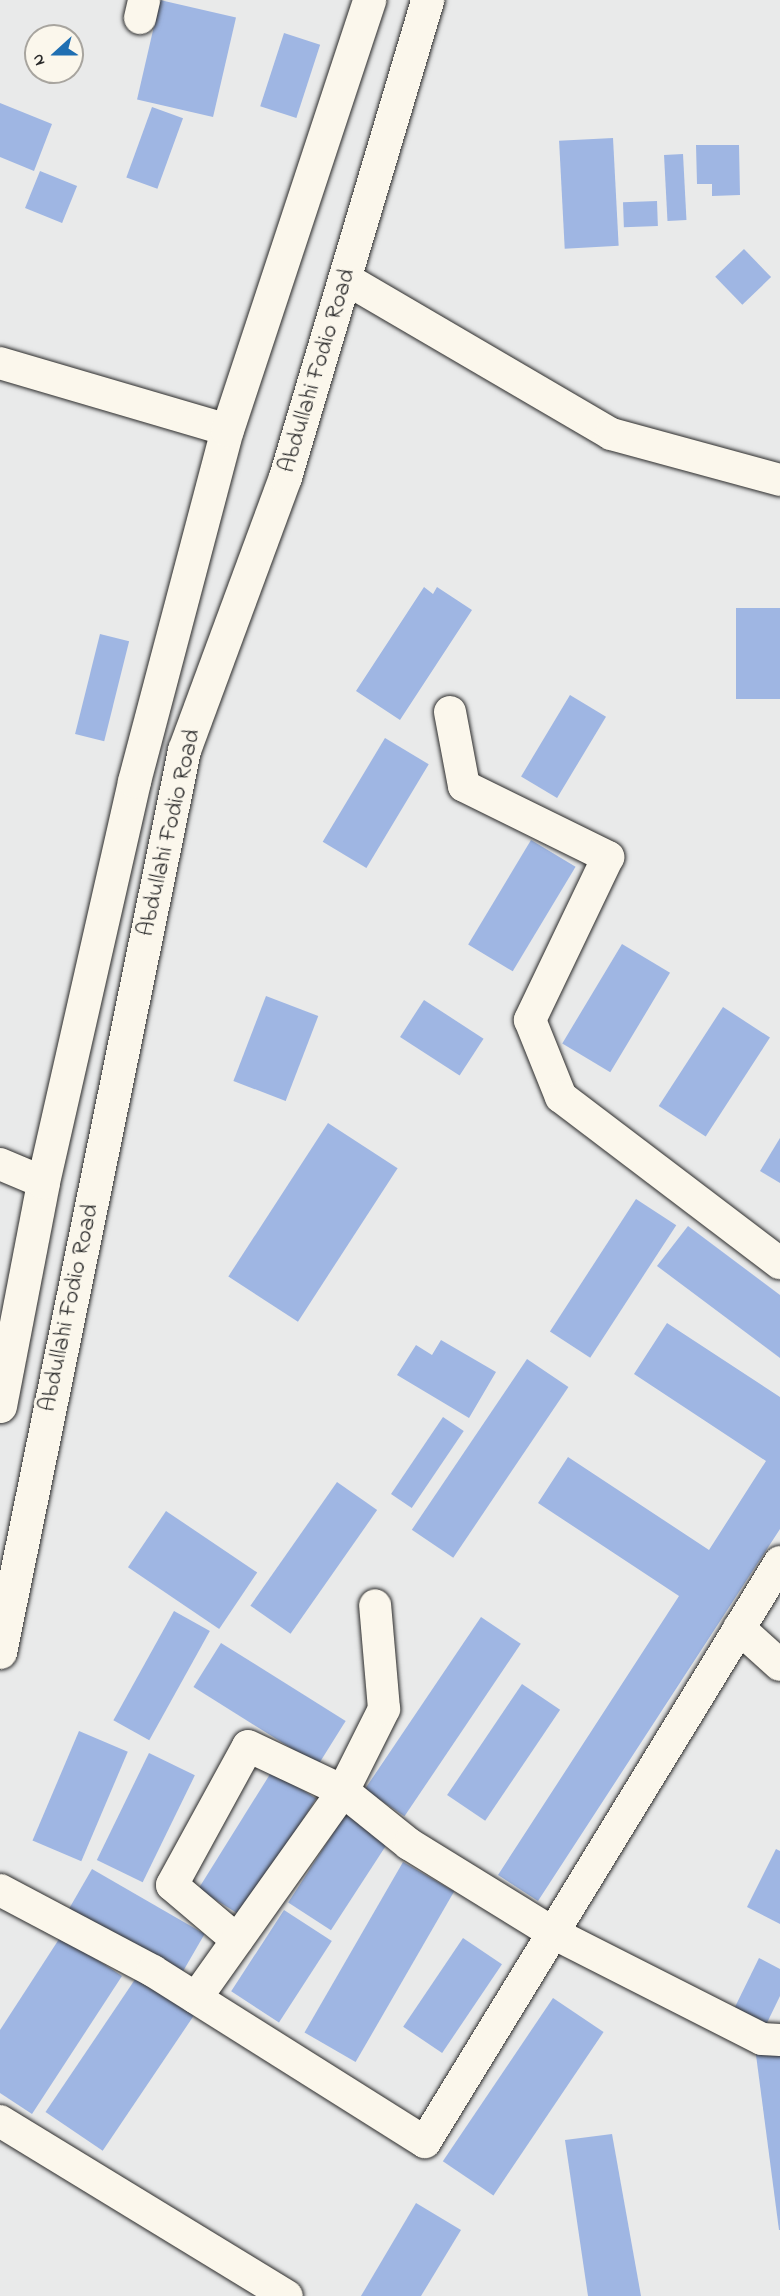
<!DOCTYPE html>
<style>
body{margin:0}
#map{position:relative;width:780px;height:2296px;overflow:hidden;background:#e9eaea;font-family:"Indie Flower",sans-serif}
div>[style]{position:absolute}
.building>*{inset:0;background:#9fb6e3;transform-origin:0 0}
.roads{filter:drop-shadow(0 0 2px #2b2b2b) drop-shadow(0 0 2px #2b2b2b)}
.minor>*{height:32px;margin:-16px;padding:0 16px;transform-origin:16px;border-radius:16px;background:#fbf7ec}
.secondary>*{height:33px;margin:-16.5px;padding:0 16.5px;transform-origin:16.5px;border-radius:16.5px;background:#fbf7ec}
span{translate:-50% -50%;white-space:nowrap;text-align:center;line-height:1.15;-webkit-text-stroke:6px #fbf7ec;paint-order:stroke}
.street-label{font-size:24px;color:#2b2b2b}
.north{position:absolute;left:24px;top:24px;width:60px;height:60px;box-sizing:border-box;background:#fbf7ec;border:2px solid #a8a59f;border-radius:50%;rotate:249deg;font-size:16px;font-weight:700;line-height:24px;text-align:center;color:#2b2b2b}
.north::after{content:'';display:block;margin:auto;width:21px;height:27px;background:#1f6fb2;clip-path:polygon(50% 0,100% 100%,50% 72%,0 100%)}
</style>
<div id="map">
<div class="building">
<div style="left:160px;top:0;width:78px;height:102px;rotate:13deg"></div>
<div style="left:284px;top:33px;width:38px;height:77px;rotate:18deg"></div>
<div style="clip-path:polygon(0 103px,52px 124px,34px 171px,0 157px)"></div>
<div style="left:152px;top:107px;width:33px;height:75px;rotate:20deg"></div>
<div style="left:613px;top:138px;width:108px;height:54px;rotate:87deg"></div>
<div style="clip-path:polygon(696px 145px,739px 145px,740px 195px,712px 196px,712px 184px,697px 184px)"></div>
<div style="left:683px;top:154px;width:66px;height:19px;rotate:87deg"></div>
<div style="left:40px;top:171px;width:40px;height:40px;rotate:22deg"></div>
<div style="left:657px;top:201px;width:25px;height:34px;rotate:88deg"></div>
<div style="left:744px;top:249px;width:39px;height:40px;rotate:46deg"></div>
<div style="clip-path:polygon(424px 587px,433px 594px,437px 587px,472px 610px,400px 720px,356px 691px)"></div>
<div style="left:780px;top:608px;width:91px;height:44px;rotate:90deg"></div>
<div style="left:100px;top:634px;width:30px;height:103px;rotate:14deg"></div>
<div style="left:570px;top:695px;width:42px;height:95px;rotate:31deg"></div>
<div style="left:385px;top:738px;width:51px;height:121px;rotate:31deg"></div>
<div style="left:531px;top:840px;width:52px;height:122px;rotate:31deg"></div>
<div style="left:622px;top:944px;width:56px;height:116px;rotate:31deg"></div>
<div style="left:266px;top:996px;width:56px;height:91px;rotate:21deg"></div>
<div style="left:424px;top:1000px;width:71px;height:44px;rotate:33deg"></div>
<div style="left:723px;top:1007px;width:56px;height:118px;rotate:33deg"></div>
<div style="left:328px;top:1123px;width:83px;height:183px;rotate:33deg"></div>
<div style="clip-path:polygon(780px 1138px,780px 1183px,760px 1171px)"></div>
<div style="left:636px;top:1199px;width:48px;height:158px;rotate:33deg"></div>
<div style="clip-path:polygon(688px 1226px,780px 1295px,780px 1358px,657px 1266px)"></div>
<div style="clip-path:polygon(667px 1323px,780px 1397px,780px 1529px,538px 1901px,498px 1875px,679px 1596px,538px 1503px,568px 1457px,709px 1550px,766px 1461px,634px 1374px)"></div>
<div style="clip-path:polygon(441px 1340px,496px 1372px,469px 1418px,397px 1375px,416px 1345px,432px 1355px)"></div>
<div style="left:527px;top:1359px;width:50px;height:206px;rotate:34deg"></div>
<div style="left:443px;top:1417px;width:25px;height:93px;rotate:34deg"></div>
<div style="left:337px;top:1482px;width:49px;height:151px;rotate:35deg"></div>
<div style="left:166px;top:1511px;width:110px;height:68px;rotate:34deg"></div>
<div style="left:174px;top:1611px;width:41px;height:125px;rotate:29deg"></div>
<div style="left:481px;top:1617px;width:48px;height:208px;rotate:34deg"></div>
<div style="left:221px;top:1643px;width:147px;height:52px;rotate:32deg"></div>
<div style="left:522px;top:1684px;width:46px;height:134px;rotate:34deg"></div>
<div style="left:79px;top:1731px;width:53px;height:119px;rotate:23deg"></div>
<div style="left:149px;top:1753px;width:51px;height:119px;rotate:26deg"></div>
<div style="left:272px;top:1771px;width:52px;height:139px;rotate:32deg"></div>
<div style="left:347px;top:1812px;width:51px;height:108px;rotate:33deg"></div>
<div style="clip-path:polygon(776px 1849px,780px 1851px,780px 1924px,747px 1907px)"></div>
<div style="left:403px;top:1862px;width:59px;height:197px;rotate:30deg"></div>
<div style="left:92px;top:1869px;width:130px;height:48px;rotate:30deg"></div>
<div style="left:284px;top:1910px;width:57px;height:97px;rotate:33deg"></div>
<div style="clip-path:polygon(61px 1936px,122px 1976px,32px 2114px,0 2093px,0 2030px)"></div>
<div style="left:463px;top:1938px;width:47px;height:107px;rotate:34deg"></div>
<div style="clip-path:polygon(759px 1958px,780px 1969px,780px 1996px,765px 2027px,733px 2011px)"></div>
<div style="left:140px;top:1972px;width:69px;height:169px;rotate:34deg"></div>
<div style="left:553px;top:1998px;width:61px;height:197px;rotate:34deg"></div>
<div style="clip-path:polygon(780px 2052px,780px 2230px,779px 2230px,756px 2055px)"></div>
<div style="clip-path:polygon(612px 2134px,641px 2296px,588px 2296px,565px 2140px)"></div>
<div style="clip-path:polygon(416px 2203px,461px 2230px,421px 2296px,361px 2296px)"></div>
</div>
<div class="roads">
<div class="minor">
<div style="left:140px;top:18px;width:18px;rotate:-77deg"></div>
<div style="left:346px;top:279px;width:307px;rotate:30.3deg"></div>
<div style="left:611px;top:434px;width:175px;rotate:15.2deg"></div>
<div style="left:0;top:363px;width:237px;rotate:16.4deg"></div>
<div style="left:450px;top:712px;width:75px;rotate:79.3deg"></div>
<div style="left:464px;top:786px;width:161px;rotate:26.2deg"></div>
<div style="left:608px;top:857px;width:181px;rotate:115.6deg"></div>
<div style="left:530px;top:1020px;width:83px;rotate:68.1deg"></div>
<div style="left:561px;top:1097px;width:275px;rotate:37.2deg"></div>
<div style="left:0;top:1164px;width:47px;rotate:22.7deg"></div>
<div style="left:739px;top:1628px;width:55px;rotate:42.1deg"></div>
<div style="left:0;top:1890px;width:173px;rotate:27.9deg"></div>
<div style="left:153px;top:1971px;width:321px;rotate:32.2deg"></div>
<div style="left:425px;top:2142px;width:680px;rotate:-58.53deg"></div>
<div style="left:237px;top:1940px;width:85px;rotate:-139.8deg"></div>
<div style="left:172px;top:1885px;width:158px;rotate:-61.3deg"></div>
<div style="left:248px;top:1746px;width:105px;rotate:25.3deg"></div>
<div style="left:343px;top:1791px;width:92px;rotate:-63.4deg"></div>
<div style="left:384px;top:1709px;width:104px;rotate:-94.9deg"></div>
<div style="left:196px;top:1998px;width:254px;rotate:-54.6deg"></div>
<div style="left:343px;top:1791px;width:85px;rotate:38.8deg"></div>
<div style="left:409px;top:1844px;width:169px;rotate:31.7deg"></div>
<div style="left:553px;top:1933px;width:234px;rotate:26.9deg"></div>
<div style="left:762px;top:2039px;width:18px;rotate:3deg"></div>
<div style="left:0;top:2121px;width:336px;rotate:31.4deg"></div>
</div>
<div class="secondary">
<div style="left:0;top:1406px;width:228px;rotate:-79.1deg"></div>
<div style="left:43px;top:1182px;width:411px;rotate:-77.2deg"></div>
<div style="left:134px;top:781px;width:363px;rotate:-75.2deg"></div>
<div style="left:227px;top:430px;width:453px;rotate:-71.7deg"></div>
<div style="left:0;top:1652px;width:921px;rotate:-78.47deg"></div>
<div style="left:184px;top:750px;width:291px;rotate:-69.7deg"></div>
<div style="left:285px;top:477px;width:498px;rotate:-73.4deg"></div>
</div>
</div>
<div class="street-label">
<span style="left:318px;top:371px;rotate:-73deg">Abdullahi Fodio Road</span>
<span style="left:170px;top:833px;rotate:-77deg">Abdullahi Fodio Road</span>
<span style="left:70px;top:1308px;rotate:-78deg">Abdullahi Fodio Road</span>
</div>
<div class="north">N</div>
</div>
